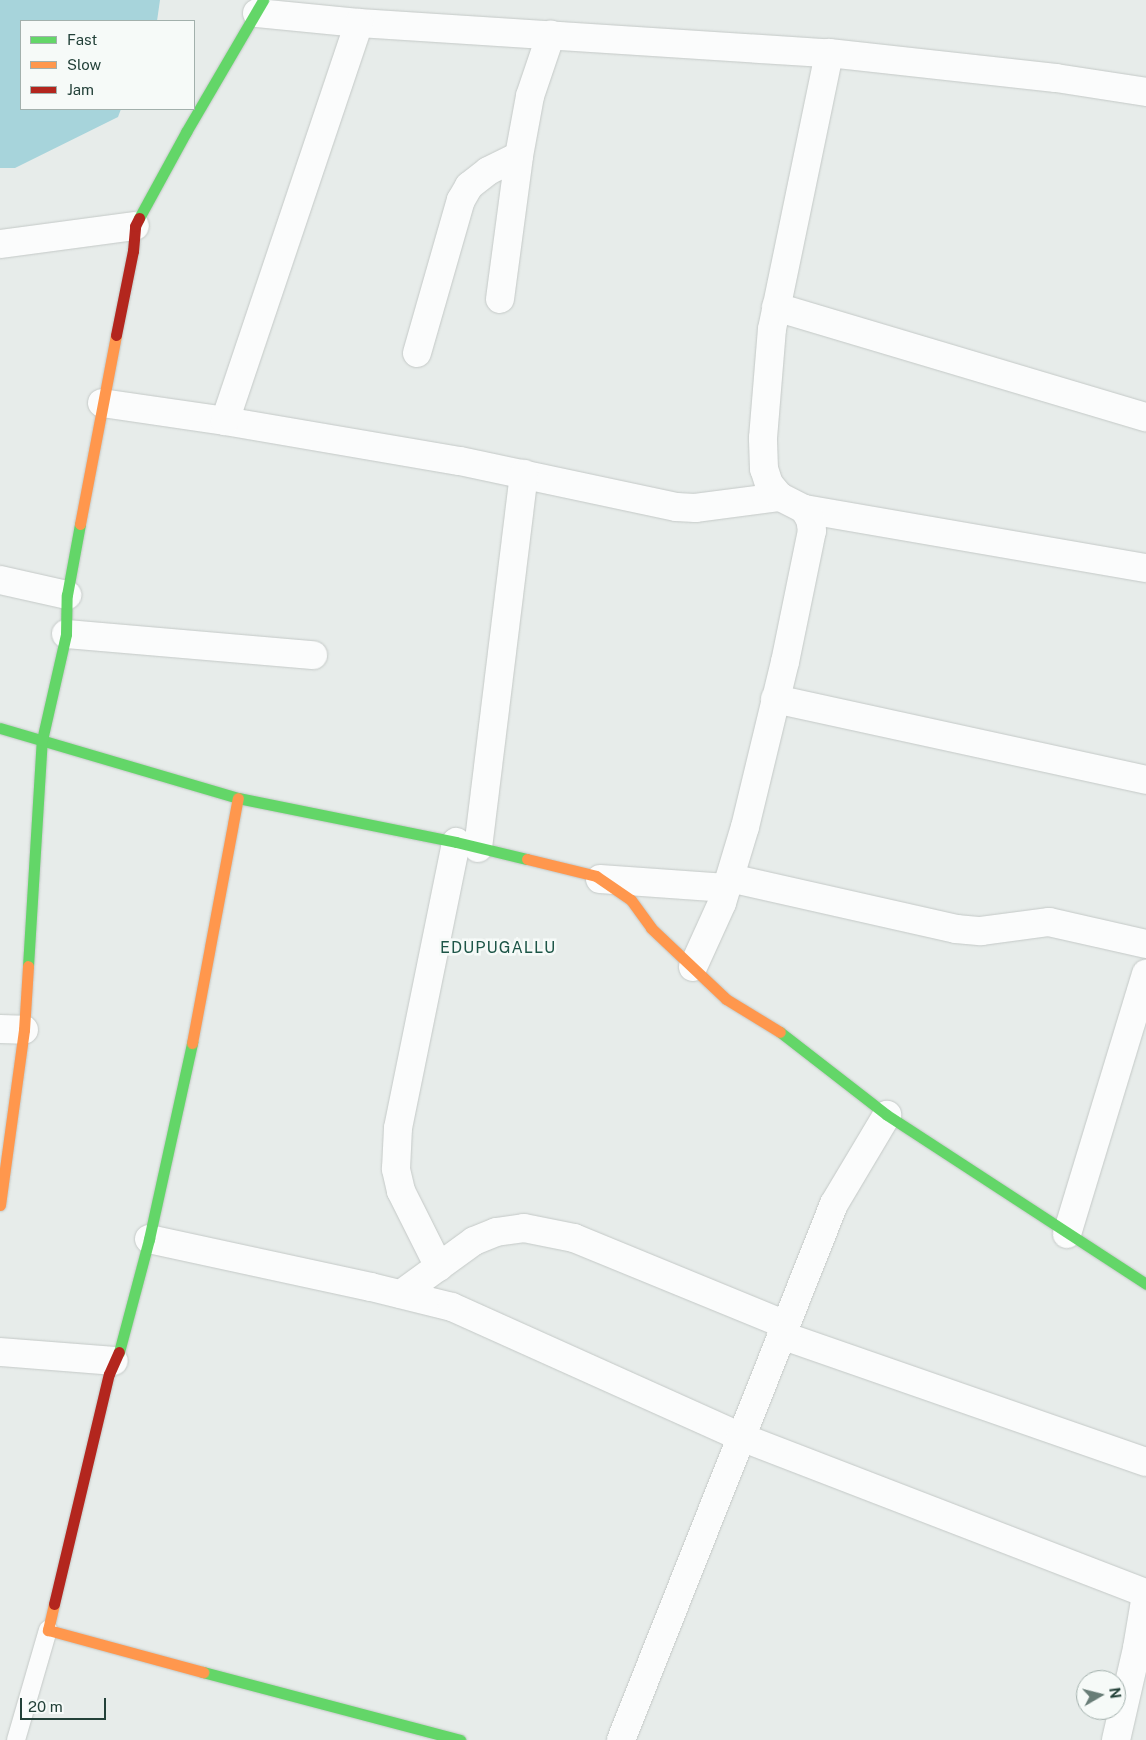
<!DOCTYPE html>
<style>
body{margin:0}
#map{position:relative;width:1146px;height:1740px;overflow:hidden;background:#e7ecea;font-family:"Public Sans",sans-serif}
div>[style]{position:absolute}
.water>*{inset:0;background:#a7d4db}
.roads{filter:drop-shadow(0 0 1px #c4c9c7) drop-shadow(0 0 1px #c4c9c7)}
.lane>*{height:18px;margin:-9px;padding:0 9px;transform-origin:9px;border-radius:9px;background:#fbfcfc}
.street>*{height:28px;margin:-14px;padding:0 14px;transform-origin:14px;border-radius:14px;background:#fbfcfc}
.fast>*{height:11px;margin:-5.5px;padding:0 5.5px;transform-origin:5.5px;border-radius:5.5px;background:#63d668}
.slow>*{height:11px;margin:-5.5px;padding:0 5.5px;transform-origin:5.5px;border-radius:5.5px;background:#ff974d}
.jam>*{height:11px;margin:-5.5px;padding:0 5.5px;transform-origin:5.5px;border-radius:5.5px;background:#b3261e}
span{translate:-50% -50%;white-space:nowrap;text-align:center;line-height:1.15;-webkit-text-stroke:5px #f6faf8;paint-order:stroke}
.quarter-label{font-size:16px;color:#1d5547;letter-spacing:1px}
.legend{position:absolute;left:20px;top:20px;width:175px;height:90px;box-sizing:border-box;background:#f6faf8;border:1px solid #a2b0ac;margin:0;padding:6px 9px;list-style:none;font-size:15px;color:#234139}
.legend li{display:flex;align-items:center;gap:10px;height:25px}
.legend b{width:25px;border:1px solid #a2b0ac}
.north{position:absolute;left:1076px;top:1670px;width:50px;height:50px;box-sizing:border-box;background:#f6faf8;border:1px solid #a2b0ac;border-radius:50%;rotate:82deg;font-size:14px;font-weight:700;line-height:20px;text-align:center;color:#234139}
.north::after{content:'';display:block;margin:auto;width:18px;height:22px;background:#687d77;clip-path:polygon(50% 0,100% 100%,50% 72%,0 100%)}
.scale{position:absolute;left:20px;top:1698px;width:86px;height:22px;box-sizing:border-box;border:2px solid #234139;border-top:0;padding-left:6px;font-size:15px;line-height:18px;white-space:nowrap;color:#234139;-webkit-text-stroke:4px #f6faf8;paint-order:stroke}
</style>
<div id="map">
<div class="water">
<div style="clip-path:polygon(0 0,160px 0,157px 21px,21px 21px,21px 109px,121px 109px,118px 117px,15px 168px,0 168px)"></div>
</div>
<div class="roads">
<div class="lane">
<div style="left:16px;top:1740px;width:115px;rotate:-73.8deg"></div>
</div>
<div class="street">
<div style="left:257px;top:13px;width:102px;rotate:5.6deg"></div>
<div style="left:359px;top:23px;width:471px;rotate:3.7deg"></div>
<div style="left:829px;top:53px;width:228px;rotate:6.3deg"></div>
<div style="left:1056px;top:78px;width:91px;rotate:8.8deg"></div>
<div style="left:0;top:244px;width:136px;rotate:-7.6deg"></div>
<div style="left:500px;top:299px;width:144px;rotate:-82.4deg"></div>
<div style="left:519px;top:156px;width:61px;rotate:-79.6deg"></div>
<div style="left:530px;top:96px;width:65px;rotate:-71.3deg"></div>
<div style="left:776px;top:307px;width:386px;rotate:16.6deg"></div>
<div style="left:417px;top:353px;width:159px;rotate:-74deg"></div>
<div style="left:461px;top:200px;width:16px;rotate:-60deg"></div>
<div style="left:469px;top:186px;width:24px;rotate:-38deg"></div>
<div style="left:488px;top:171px;width:34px;rotate:-26deg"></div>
<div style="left:102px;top:403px;width:124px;rotate:8.3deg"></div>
<div style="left:225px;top:421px;width:238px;rotate:9.7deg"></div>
<div style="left:460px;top:461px;width:221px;rotate:12deg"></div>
<div style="left:676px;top:507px;width:19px;rotate:3deg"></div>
<div style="left:695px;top:508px;width:86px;rotate:-7.4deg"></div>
<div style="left:225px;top:421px;width:420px;rotate:-71.4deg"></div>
<div style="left:804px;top:509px;width:347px;rotate:9.8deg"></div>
<div style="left:0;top:580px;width:69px;rotate:12.6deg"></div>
<div style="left:66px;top:634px;width:248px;rotate:4.9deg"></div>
<div style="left:775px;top:699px;width:380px;rotate:12.3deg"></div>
<div style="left:478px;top:848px;width:377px;rotate:-83deg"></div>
<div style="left:730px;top:878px;width:232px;rotate:12.7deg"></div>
<div style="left:956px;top:929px;width:25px;rotate:5deg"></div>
<div style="left:981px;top:931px;width:69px;rotate:-7.5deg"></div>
<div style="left:1049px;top:922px;width:99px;rotate:12.8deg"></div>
<div style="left:600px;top:879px;width:127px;rotate:4.1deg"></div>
<div style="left:693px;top:967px;width:70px;rotate:-65.6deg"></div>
<div style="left:722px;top:903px;width:79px;rotate:-73.2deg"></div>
<div style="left:745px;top:827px;width:170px;rotate:-76.4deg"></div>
<div style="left:785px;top:662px;width:134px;rotate:-78.4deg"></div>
<div style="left:812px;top:531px;width:12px;rotate:-99deg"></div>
<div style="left:810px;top:519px;width:12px;rotate:-121deg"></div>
<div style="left:804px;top:509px;width:27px;rotate:-153deg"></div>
<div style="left:780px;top:497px;width:17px;rotate:-130deg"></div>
<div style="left:769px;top:484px;width:16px;rotate:-108deg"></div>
<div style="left:764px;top:469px;width:31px;rotate:-92deg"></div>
<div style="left:763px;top:438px;width:109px;rotate:-85.3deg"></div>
<div style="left:772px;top:329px;width:282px;rotate:-78.3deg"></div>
<div style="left:0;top:1029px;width:24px;rotate:2deg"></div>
<div style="left:1067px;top:1234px;width:272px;rotate:-73.1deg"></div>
<div style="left:149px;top:1239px;width:227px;rotate:12.2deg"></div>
<div style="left:371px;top:1287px;width:83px;rotate:13.9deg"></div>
<div style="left:452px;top:1307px;width:317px;rotate:24.2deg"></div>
<div style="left:741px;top:1437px;width:434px;rotate:21.1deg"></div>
<div style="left:439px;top:1267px;width:85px;rotate:-116.6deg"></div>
<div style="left:401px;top:1191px;width:23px;rotate:-103deg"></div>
<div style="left:396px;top:1169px;width:41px;rotate:-87.2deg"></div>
<div style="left:398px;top:1128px;width:292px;rotate:-78.5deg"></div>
<div style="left:401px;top:1294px;width:90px;rotate:-36deg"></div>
<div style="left:474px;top:1241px;width:24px;rotate:-22deg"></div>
<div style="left:496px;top:1232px;width:28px;rotate:-8deg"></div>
<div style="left:524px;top:1228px;width:51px;rotate:11.3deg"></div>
<div style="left:574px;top:1238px;width:229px;rotate:22.3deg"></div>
<div style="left:781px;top:1335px;width:386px;rotate:19.2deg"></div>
<div style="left:0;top:1352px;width:114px;rotate:4.5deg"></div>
<div style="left:621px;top:1740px;width:577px;rotate:-68.33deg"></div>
<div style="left:834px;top:1204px;width:104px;rotate:-59.2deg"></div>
<div style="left:1116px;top:1740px;width:94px;rotate:-77.1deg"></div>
<div style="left:1137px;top:1648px;width:54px;rotate:-80.4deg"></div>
</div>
<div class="fast">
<div style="left:139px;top:218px;width:98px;rotate:-61.3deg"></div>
<div style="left:186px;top:132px;width:153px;rotate:-59.7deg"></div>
<div style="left:0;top:728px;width:248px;rotate:16.4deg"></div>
<div style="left:238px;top:798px;width:222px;rotate:11.4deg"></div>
<div style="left:456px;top:842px;width:73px;rotate:13.5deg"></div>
<div style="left:28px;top:966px;width:226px;rotate:-86.5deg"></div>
<div style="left:42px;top:740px;width:109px;rotate:-77.2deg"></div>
<div style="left:66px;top:634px;width:39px;rotate:-89deg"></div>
<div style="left:67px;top:595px;width:72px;rotate:-79.6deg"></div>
<div style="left:780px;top:1032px;width:135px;rotate:37.8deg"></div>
<div style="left:887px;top:1115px;width:309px;rotate:33.1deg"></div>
<div style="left:119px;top:1352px;width:117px;rotate:-75.1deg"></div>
<div style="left:149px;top:1239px;width:201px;rotate:-77.6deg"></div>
<div style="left:203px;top:1672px;width:266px;rotate:14.8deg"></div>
</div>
<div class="slow">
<div style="left:80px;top:524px;width:192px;rotate:-79.2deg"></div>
<div style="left:527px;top:859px;width:71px;rotate:13.8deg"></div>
<div style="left:596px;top:876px;width:42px;rotate:34.4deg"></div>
<div style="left:631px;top:900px;width:34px;rotate:54deg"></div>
<div style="left:651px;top:928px;width:103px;rotate:43.4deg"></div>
<div style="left:726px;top:999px;width:63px;rotate:31.4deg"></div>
<div style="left:192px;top:1043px;width:249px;rotate:-79.4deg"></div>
<div style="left:0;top:1205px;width:177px;rotate:-82.2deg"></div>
<div style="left:24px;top:1030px;width:64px;rotate:-86.4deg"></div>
<div style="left:54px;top:1604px;width:27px;rotate:103deg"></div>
<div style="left:48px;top:1630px;width:161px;rotate:15.2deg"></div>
</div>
<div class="jam">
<div style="left:116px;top:335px;width:86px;rotate:-78.6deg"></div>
<div style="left:133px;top:251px;width:25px;rotate:-85deg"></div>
<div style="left:135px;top:226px;width:9px;rotate:-63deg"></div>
<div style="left:54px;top:1604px;width:236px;rotate:-76.6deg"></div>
<div style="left:109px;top:1374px;width:24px;rotate:-66deg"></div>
</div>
</div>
<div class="quarter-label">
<span style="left:498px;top:948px">EDUPUGALLU</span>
</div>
<ul class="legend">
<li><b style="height:6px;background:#63d668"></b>Fast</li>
<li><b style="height:6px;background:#ff974d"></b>Slow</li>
<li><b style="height:6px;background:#b3261e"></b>Jam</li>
</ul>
<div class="north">N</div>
<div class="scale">20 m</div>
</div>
